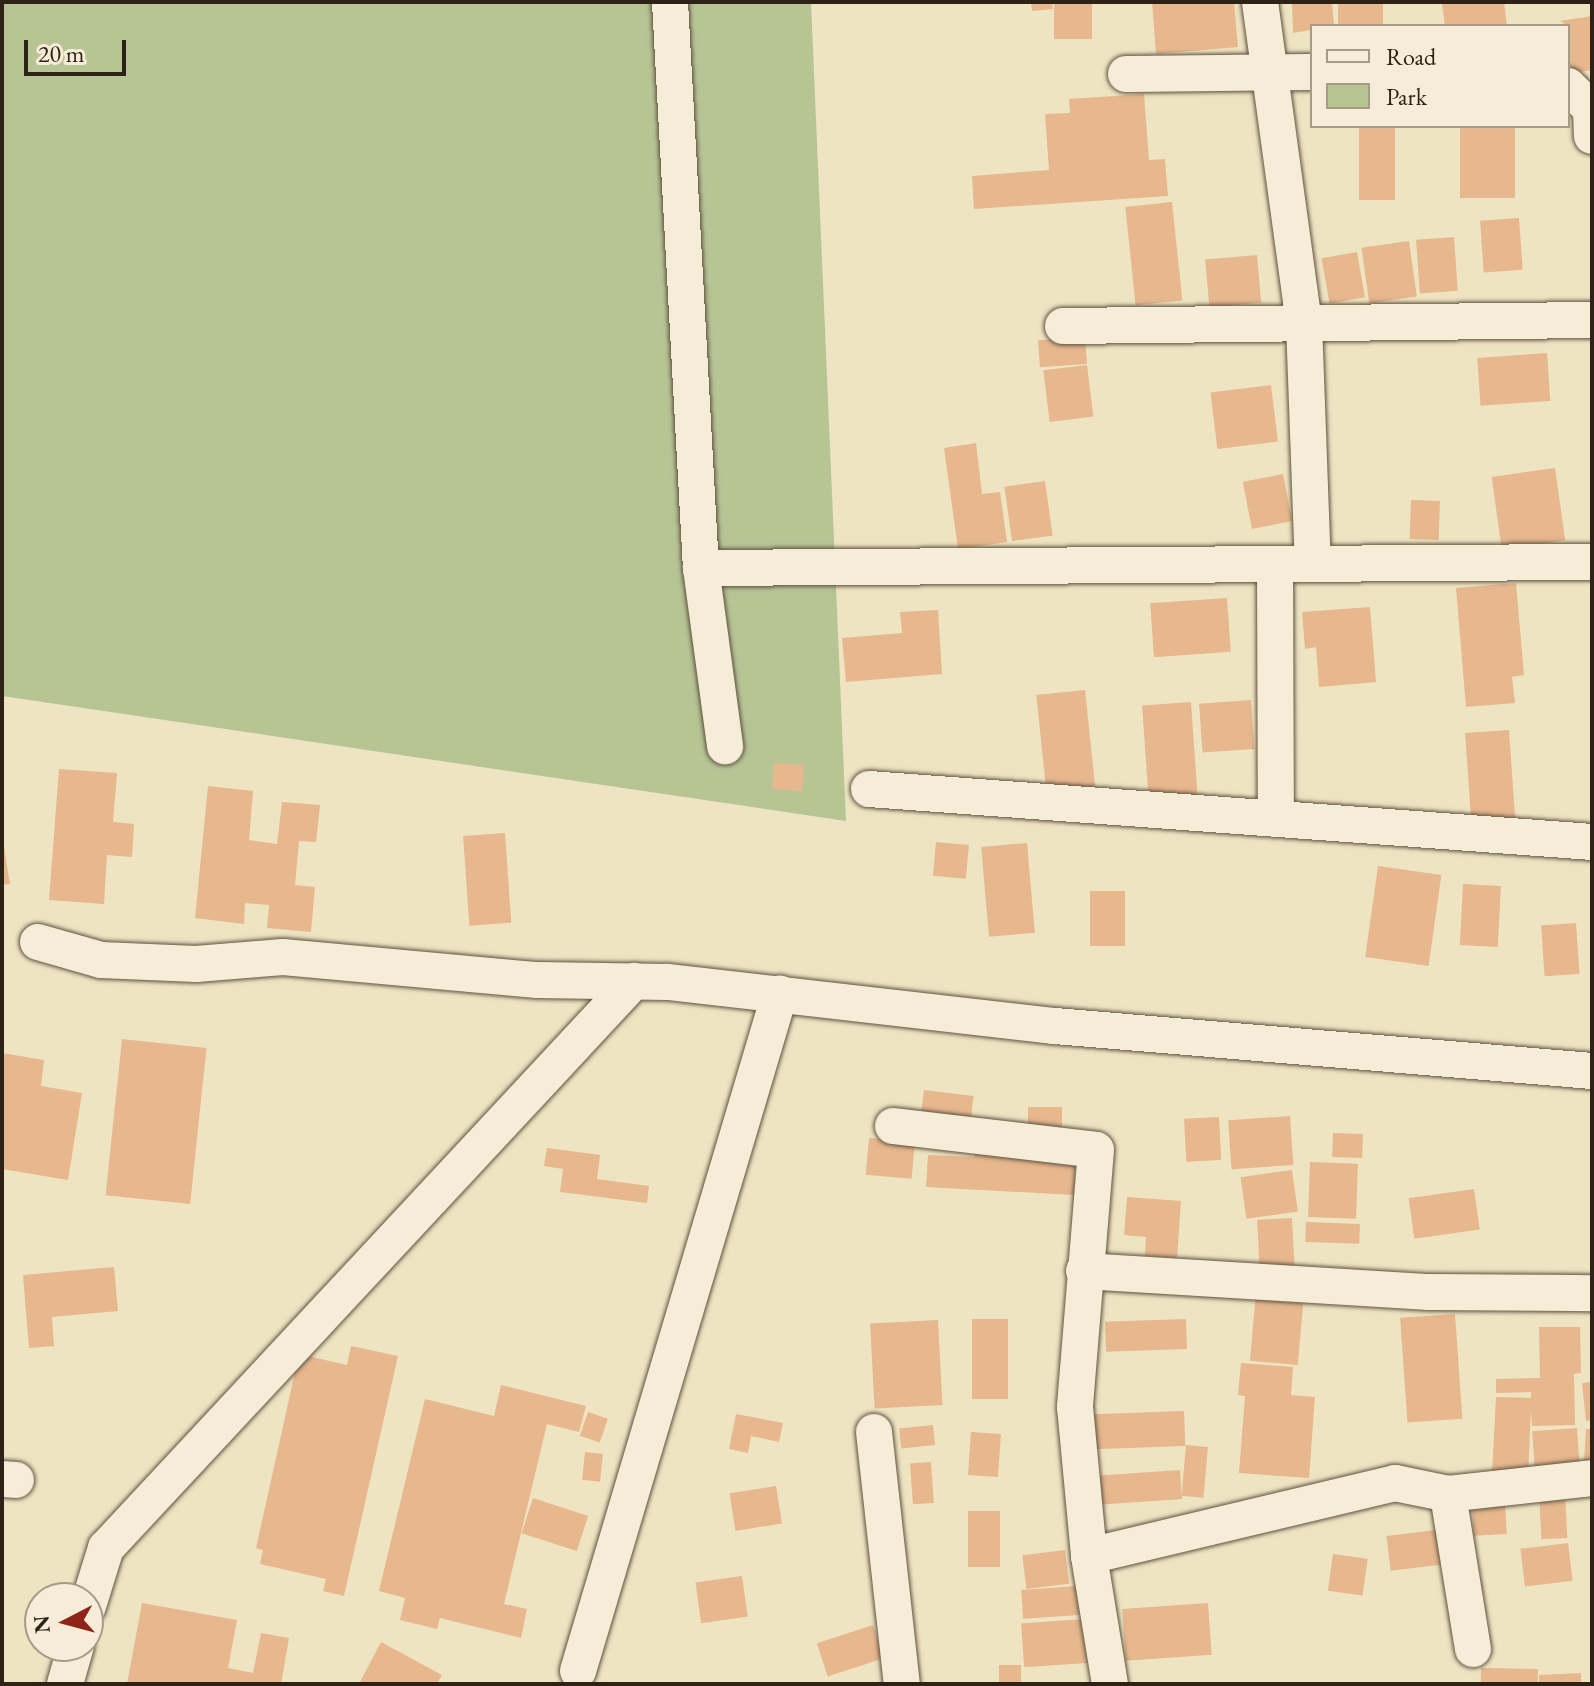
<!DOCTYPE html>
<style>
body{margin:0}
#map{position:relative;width:1594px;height:1686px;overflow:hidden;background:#efe4c2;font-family:"EB Garamond",serif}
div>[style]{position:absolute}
.green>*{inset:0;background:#b7c595}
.building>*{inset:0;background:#e7b78e;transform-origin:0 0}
.roads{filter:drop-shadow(0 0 2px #5e5240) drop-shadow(0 0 2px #5e5240)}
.minor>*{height:36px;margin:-18px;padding:0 18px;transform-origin:18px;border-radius:18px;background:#f5edd7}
span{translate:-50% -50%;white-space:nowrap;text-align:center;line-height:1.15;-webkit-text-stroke:7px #f5edd7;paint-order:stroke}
.frame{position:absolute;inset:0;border:4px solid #2e2115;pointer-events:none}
.legend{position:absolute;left:1310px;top:24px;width:260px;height:104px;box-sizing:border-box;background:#f5edd7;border:2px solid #a59b89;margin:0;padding:10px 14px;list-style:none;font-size:24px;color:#2e2115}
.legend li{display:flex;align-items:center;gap:16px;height:40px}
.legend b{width:40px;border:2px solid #a59b89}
.north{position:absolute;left:24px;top:1582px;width:80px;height:80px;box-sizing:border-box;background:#f5edd7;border:2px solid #a59b89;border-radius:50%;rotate:264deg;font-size:22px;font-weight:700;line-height:32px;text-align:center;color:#2e2115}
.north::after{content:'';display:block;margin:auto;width:28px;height:36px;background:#8f2418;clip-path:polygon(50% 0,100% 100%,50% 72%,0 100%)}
.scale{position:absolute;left:24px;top:40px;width:102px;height:36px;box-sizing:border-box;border:4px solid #2e2115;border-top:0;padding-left:10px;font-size:24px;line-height:28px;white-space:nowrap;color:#2e2115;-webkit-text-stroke:6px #f5edd7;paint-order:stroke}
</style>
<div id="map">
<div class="green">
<div style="clip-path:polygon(2px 2px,811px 2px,846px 821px,2px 696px)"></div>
</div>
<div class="building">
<div style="clip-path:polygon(1031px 2px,1052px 2px,1053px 9px,1032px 11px)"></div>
<div style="left:1054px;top:2px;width:38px;height:37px"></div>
<div style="clip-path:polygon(1152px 2px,1234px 2px,1238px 47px,1156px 54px)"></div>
<div style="clip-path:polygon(1292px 2px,1332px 2px,1334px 26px,1293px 33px)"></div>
<div style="left:1338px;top:2px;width:45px;height:24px"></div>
<div style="clip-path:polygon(1455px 2px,1504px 2px,1507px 26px,1445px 26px,1442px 4px)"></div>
<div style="clip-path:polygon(1592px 16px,1592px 70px,1568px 74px,1568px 26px,1560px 21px)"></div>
<div style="clip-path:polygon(1144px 94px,1149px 160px,1165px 159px,1168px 196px,974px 209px,972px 176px,1049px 170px,1045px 114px,1070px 113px,1069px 99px)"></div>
<div style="left:1359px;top:126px;width:36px;height:74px"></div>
<div style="left:1460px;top:126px;width:55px;height:72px"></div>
<div style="left:1172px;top:202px;width:99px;height:47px;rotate:84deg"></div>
<div style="left:1519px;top:218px;width:52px;height:39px;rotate:86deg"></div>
<div style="left:1454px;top:237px;width:54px;height:38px;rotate:86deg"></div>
<div style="left:1409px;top:241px;width:56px;height:48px;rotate:82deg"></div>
<div style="left:1357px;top:252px;width:46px;height:36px;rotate:80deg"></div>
<div style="left:1257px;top:255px;width:48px;height:52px;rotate:85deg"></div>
<div style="left:1085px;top:337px;width:27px;height:47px;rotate:86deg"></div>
<div style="left:1547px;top:353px;width:48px;height:70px;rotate:86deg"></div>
<div style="left:1087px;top:365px;width:52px;height:44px;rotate:83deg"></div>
<div style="left:1271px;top:385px;width:57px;height:61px;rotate:83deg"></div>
<div style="clip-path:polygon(976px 443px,982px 494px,1000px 492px,1007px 542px,958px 549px,944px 448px)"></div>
<div style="left:1555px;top:468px;width:73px;height:64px;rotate:82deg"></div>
<div style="left:1283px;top:474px;width:48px;height:41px;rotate:79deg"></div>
<div style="left:1045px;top:481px;width:55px;height:41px;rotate:82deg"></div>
<div style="left:1411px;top:500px;width:29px;height:39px;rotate:2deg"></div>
<div style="clip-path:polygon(1516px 583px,1524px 675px,1512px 677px,1515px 703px,1466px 707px,1456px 588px)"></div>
<div style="left:1227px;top:598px;width:54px;height:77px;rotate:86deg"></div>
<div style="clip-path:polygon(1370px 607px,1376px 682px,1319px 687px,1316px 647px,1305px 649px,1302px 612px)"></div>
<div style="clip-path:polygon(938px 610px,942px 674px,846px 682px,842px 638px,902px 633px,900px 612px)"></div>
<div style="left:1085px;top:690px;width:99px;height:49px;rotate:84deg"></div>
<div style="left:1251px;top:700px;width:49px;height:52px;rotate:86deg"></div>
<div style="left:1191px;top:702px;width:100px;height:49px;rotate:86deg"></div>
<div style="left:1509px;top:730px;width:92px;height:44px;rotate:86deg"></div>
<div style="left:774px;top:763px;width:30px;height:26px;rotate:4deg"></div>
<div style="clip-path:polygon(59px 769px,117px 773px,113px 822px,134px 824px,132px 857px,107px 855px,104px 904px,49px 900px)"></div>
<div style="clip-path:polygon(208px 786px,253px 791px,249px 840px,277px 844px,282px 802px,320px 805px,316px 842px,299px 841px,295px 885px,315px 887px,311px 932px,267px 928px,269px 905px,245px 903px,244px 924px,195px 918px)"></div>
<div style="left:505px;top:833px;width:90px;height:42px;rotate:86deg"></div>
<div style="clip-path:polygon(2px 835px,10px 884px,2px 885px)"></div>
<div style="left:936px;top:842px;width:33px;height:34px;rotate:5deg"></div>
<div style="left:1027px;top:843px;width:90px;height:46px;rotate:85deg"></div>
<div style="left:1378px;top:866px;width:64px;height:92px;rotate:8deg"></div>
<div style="left:1463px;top:884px;width:38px;height:61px;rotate:3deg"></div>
<div style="left:1090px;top:891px;width:35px;height:55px"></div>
<div style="left:1576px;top:923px;width:51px;height:35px;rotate:86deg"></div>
<div style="left:122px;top:1039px;width:85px;height:157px;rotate:6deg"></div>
<div style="clip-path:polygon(2px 1053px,44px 1060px,41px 1086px,82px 1093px,68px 1180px,2px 1169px)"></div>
<div style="left:924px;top:1090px;width:50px;height:32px;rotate:7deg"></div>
<div style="left:1028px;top:1107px;width:34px;height:25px"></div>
<div style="left:1290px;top:1116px;width:49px;height:62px;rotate:86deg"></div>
<div style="left:1219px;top:1117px;width:43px;height:35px;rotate:87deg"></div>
<div style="left:1333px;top:1133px;width:30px;height:24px;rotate:2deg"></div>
<div style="left:869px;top:1138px;width:46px;height:37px;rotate:5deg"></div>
<div style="clip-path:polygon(974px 1145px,1076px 1150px,1074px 1195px,926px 1187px,928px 1155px,974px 1157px)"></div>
<div style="clip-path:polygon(547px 1148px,600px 1155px,597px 1179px,649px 1186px,647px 1203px,560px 1192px,563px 1169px,544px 1166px)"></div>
<div style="left:1310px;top:1162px;width:48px;height:55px;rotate:2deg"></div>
<div style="left:1292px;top:1170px;width:42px;height:52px;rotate:82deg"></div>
<div style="left:1474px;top:1189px;width:41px;height:66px;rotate:82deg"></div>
<div style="clip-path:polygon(1127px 1197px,1181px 1201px,1177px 1259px,1145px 1256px,1146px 1237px,1124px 1235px)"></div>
<div style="left:1292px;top:1218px;width:54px;height:35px;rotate:87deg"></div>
<div style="left:1306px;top:1222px;width:54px;height:20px;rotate:2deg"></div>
<div style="clip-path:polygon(114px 1267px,118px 1311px,52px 1317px,54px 1346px,29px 1348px,23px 1275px)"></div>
<div style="left:1256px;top:1292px;width:48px;height:69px;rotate:5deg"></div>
<div style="left:1455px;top:1314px;width:105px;height:55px;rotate:86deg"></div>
<div style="left:972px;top:1319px;width:36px;height:80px"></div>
<div style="left:1186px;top:1319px;width:30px;height:81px;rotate:88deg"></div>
<div style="left:938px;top:1320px;width:85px;height:68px;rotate:87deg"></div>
<div style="clip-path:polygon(1539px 1327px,1580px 1327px,1581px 1373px,1574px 1374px,1575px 1425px,1532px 1426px,1531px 1409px,1528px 1476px,1492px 1474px,1496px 1397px,1531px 1398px,1531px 1392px,1496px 1393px,1496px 1379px,1540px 1378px)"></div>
<div style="clip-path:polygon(351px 1346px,398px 1356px,344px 1596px,323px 1591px,326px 1579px,260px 1564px,263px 1550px,256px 1548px,299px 1354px,347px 1365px)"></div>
<div style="clip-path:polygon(1241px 1363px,1293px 1367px,1291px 1395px,1315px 1397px,1309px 1478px,1239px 1473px,1245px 1396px,1238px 1395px)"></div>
<div style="clip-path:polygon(1592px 1382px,1592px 1420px,1586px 1421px,1582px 1383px)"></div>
<div style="clip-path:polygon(501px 1385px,586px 1406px,579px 1432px,547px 1424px,504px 1604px,527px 1609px,521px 1638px,440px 1618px,437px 1629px,400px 1620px,405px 1598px,379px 1591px,425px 1399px,494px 1416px)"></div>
<div style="left:1184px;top:1411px;width:35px;height:91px;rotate:88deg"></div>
<div style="left:588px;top:1412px;width:21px;height:25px;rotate:19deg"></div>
<div style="clip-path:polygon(736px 1414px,783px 1423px,779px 1442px,751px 1436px,748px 1453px,729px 1449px)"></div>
<div style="left:933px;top:1425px;width:20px;height:34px;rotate:84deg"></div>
<div style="left:1577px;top:1428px;width:43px;height:45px;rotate:86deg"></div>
<div style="clip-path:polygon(1586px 1429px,1592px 1429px,1592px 1464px,1584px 1464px)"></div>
<div style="left:971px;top:1432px;width:30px;height:43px;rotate:4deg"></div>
<div style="left:1186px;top:1445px;width:22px;height:51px;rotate:5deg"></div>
<div style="left:585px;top:1452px;width:18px;height:28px;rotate:6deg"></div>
<div style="left:931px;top:1462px;width:41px;height:21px;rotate:86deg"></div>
<div style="left:1180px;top:1470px;width:29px;height:91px;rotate:86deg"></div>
<div style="left:776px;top:1486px;width:38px;height:47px;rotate:81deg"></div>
<div style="left:1565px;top:1493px;width:45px;height:26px;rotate:87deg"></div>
<div style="left:533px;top:1498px;width:58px;height:37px;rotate:18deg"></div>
<div style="left:1505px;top:1500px;width:34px;height:33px;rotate:87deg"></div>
<div style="left:968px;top:1511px;width:32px;height:56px"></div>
<div style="left:1436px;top:1530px;width:35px;height:50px;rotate:83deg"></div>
<div style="left:1568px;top:1543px;width:38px;height:48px;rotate:83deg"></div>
<div style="left:1065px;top:1550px;width:34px;height:43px;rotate:83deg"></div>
<div style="left:1333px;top:1554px;width:35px;height:37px;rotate:8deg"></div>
<div style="left:742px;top:1576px;width:41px;height:47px;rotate:82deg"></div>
<div style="left:1077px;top:1586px;width:29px;height:56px;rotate:86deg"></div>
<div style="clip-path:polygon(142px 1603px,237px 1620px,228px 1668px,253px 1673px,261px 1633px,289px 1638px,281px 1684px,127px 1684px)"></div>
<div style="left:1208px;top:1603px;width:52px;height:86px;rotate:86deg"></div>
<div style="left:1084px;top:1619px;width:44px;height:63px;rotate:86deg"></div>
<div style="left:873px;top:1625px;width:35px;height:59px;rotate:72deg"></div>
<div style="clip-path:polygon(381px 1642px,442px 1675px,437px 1684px,359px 1684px)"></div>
<div style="left:999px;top:1665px;width:22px;height:19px"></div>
<div style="left:1481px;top:1668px;width:57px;height:16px;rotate:1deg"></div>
<div style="clip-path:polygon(1581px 1673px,1581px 1684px,1539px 1684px,1539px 1675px)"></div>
</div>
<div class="roads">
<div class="minor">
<div style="left:670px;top:2px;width:567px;rotate:86.87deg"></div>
<div style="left:701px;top:568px;width:180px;rotate:82.3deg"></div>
<div style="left:1260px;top:2px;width:324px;rotate:82.2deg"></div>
<div style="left:1304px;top:323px;width:241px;rotate:87.9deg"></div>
<div style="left:1126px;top:74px;width:186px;rotate:-0.6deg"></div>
<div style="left:1568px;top:86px;width:33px;rotate:45deg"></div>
<div style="left:1591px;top:109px;width:27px;rotate:88deg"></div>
<div style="left:1063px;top:326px;width:529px;rotate:-0.65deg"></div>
<div style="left:1275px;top:564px;width:255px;rotate:89.8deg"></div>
<div style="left:701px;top:568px;width:891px;rotate:-0.39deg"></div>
<div style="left:869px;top:789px;width:725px;rotate:4.19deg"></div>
<div style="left:38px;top:942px;width:66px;rotate:15.9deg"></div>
<div style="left:101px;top:960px;width:95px;rotate:2.4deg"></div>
<div style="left:196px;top:964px;width:87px;rotate:-4.6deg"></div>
<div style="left:283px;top:957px;width:255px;rotate:5.2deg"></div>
<div style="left:537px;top:980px;width:131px;rotate:0.9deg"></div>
<div style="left:668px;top:982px;width:389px;rotate:6.5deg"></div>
<div style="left:1055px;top:1026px;width:539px;rotate:4.79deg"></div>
<div style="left:893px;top:1126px;width:204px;rotate:6.7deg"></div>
<div style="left:1096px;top:1150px;width:258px;rotate:94.7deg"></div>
<div style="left:1075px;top:1407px;width:150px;rotate:84.6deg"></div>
<div style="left:1089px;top:1556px;width:130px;rotate:80.7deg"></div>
<div style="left:1084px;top:1271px;width:346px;rotate:3.5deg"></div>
<div style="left:1429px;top:1292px;width:163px;rotate:0.4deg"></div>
<div style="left:874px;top:1432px;width:254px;rotate:83.7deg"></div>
<div style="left:2px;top:1479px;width:14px;rotate:4deg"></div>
<div style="left:1089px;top:1556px;width:315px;rotate:-13.4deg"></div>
<div style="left:1395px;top:1483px;width:54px;rotate:11.7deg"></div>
<div style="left:88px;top:1606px;width:61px;rotate:-72.8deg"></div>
<div style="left:106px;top:1548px;width:775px;rotate:-47.04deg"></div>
<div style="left:1473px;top:1649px;width:157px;rotate:-99.2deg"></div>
<div style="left:1448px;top:1494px;width:145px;rotate:-6.3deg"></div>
<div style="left:578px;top:1671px;width:707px;rotate:-73.41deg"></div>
<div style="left:65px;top:1684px;width:40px;rotate:-74deg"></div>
</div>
</div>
<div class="frame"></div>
<ul class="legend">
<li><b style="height:10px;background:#f5edd7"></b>Road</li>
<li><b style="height:22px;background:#b7c595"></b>Park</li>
</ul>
<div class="north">N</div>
<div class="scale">20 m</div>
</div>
